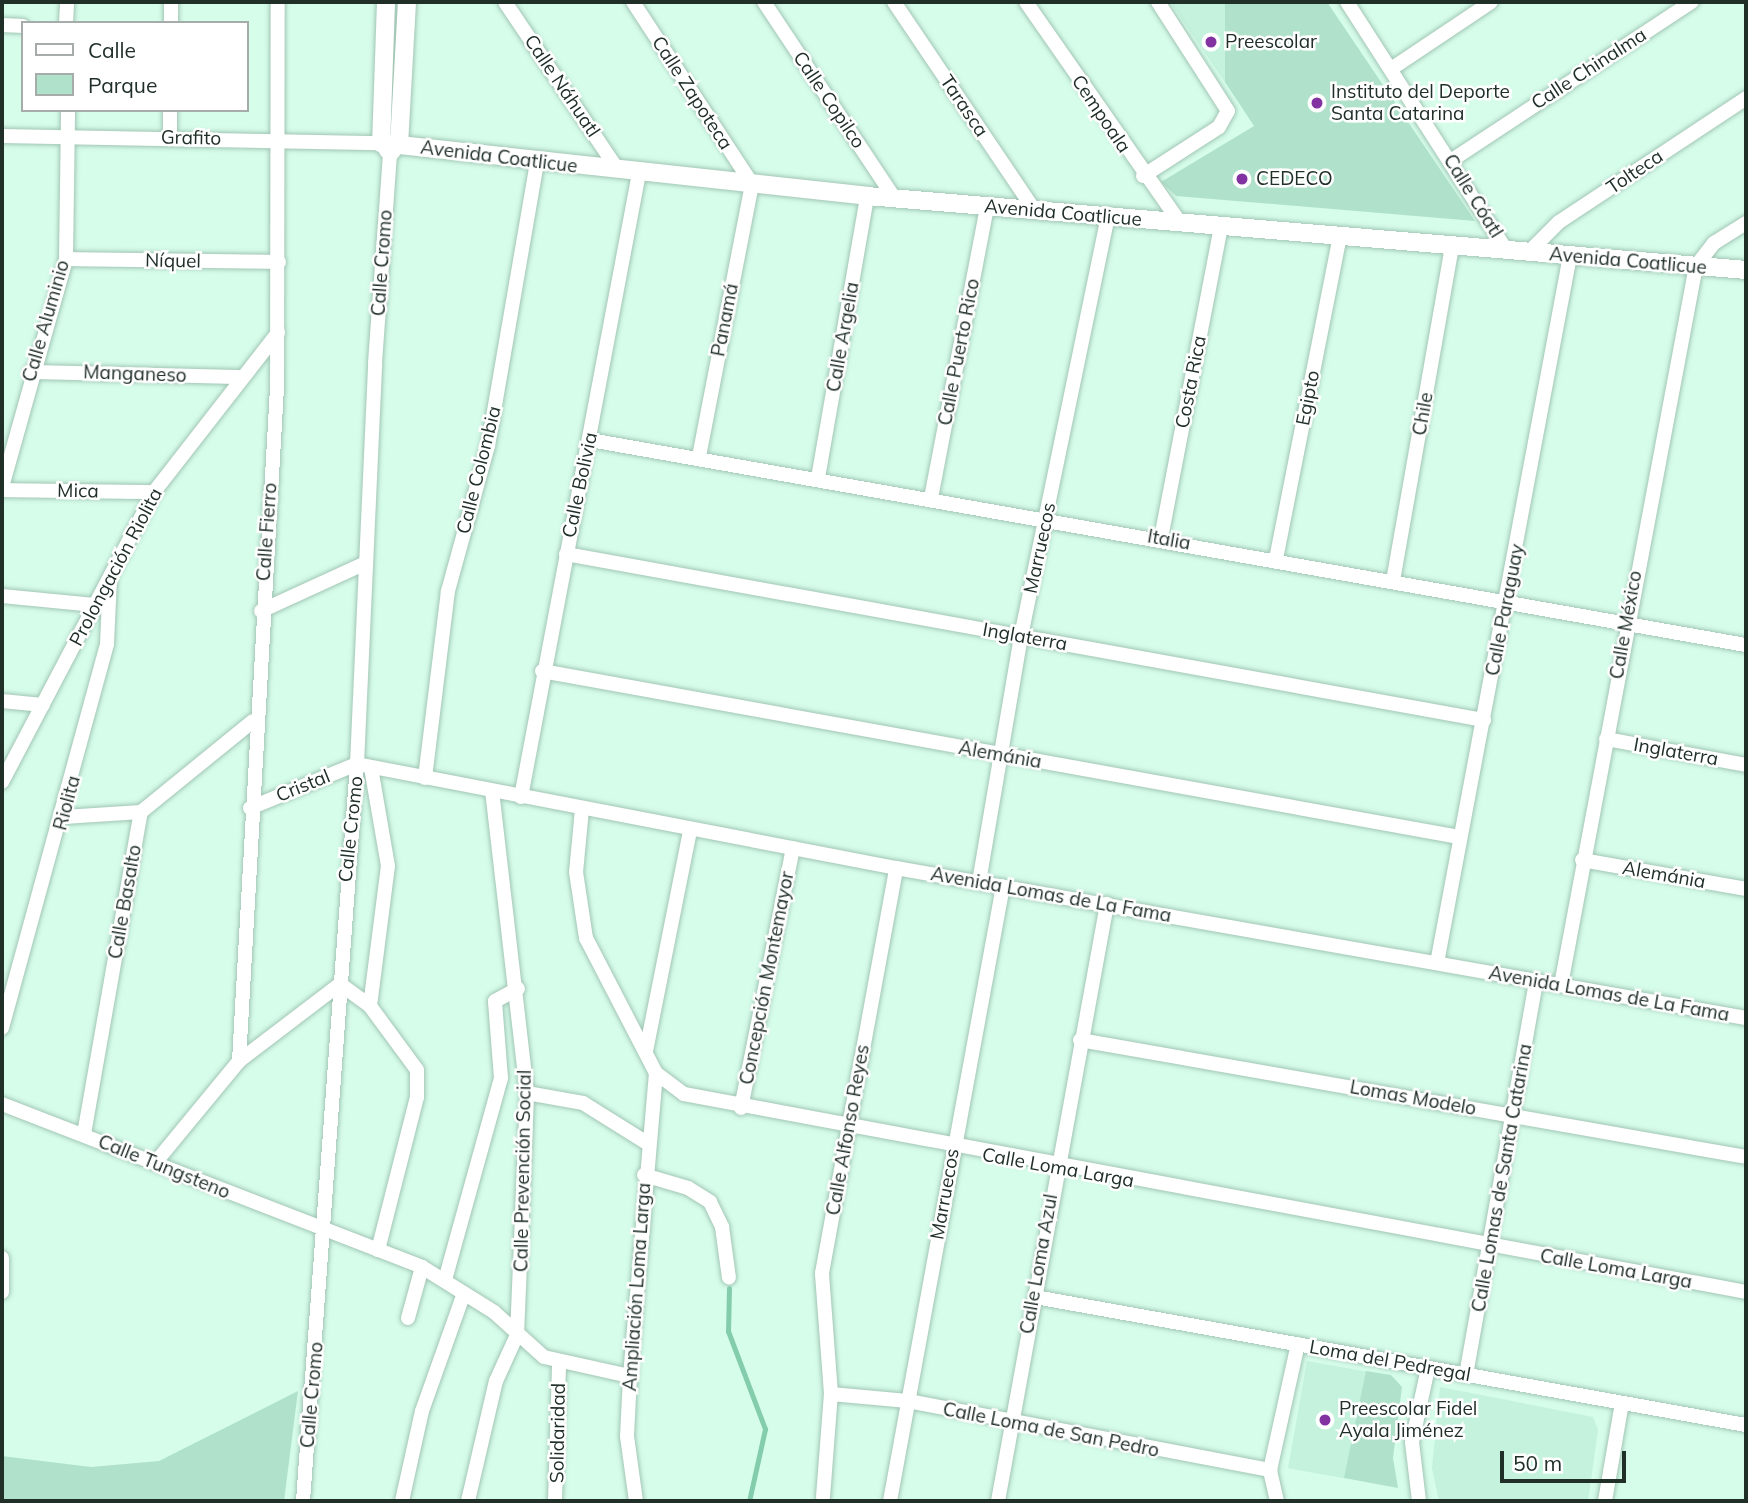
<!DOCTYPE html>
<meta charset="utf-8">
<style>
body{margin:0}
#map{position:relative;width:1748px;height:1503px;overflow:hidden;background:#d6fcea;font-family:Mulish,sans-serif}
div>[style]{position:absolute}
.built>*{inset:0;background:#c4f2dd;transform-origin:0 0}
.green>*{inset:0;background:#b0e2cb}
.stream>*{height:5px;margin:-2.5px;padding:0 2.5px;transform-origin:2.5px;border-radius:2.5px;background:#83cdad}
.roads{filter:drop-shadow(0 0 2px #a2c6b5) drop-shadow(0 0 2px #a2c6b5)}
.minor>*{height:14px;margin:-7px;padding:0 7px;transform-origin:7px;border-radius:7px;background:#fff}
.tertiary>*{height:18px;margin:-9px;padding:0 9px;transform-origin:9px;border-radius:9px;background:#fff}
.dots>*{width:19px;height:19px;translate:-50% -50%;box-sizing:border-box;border:4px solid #fff;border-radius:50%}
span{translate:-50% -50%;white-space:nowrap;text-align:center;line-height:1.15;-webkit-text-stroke:5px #fff;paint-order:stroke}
.poi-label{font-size:19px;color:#212f29}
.left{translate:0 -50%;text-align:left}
.street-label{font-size:19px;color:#212f29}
.frame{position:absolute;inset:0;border:4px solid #212f29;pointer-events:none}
.legend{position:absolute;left:21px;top:21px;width:228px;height:91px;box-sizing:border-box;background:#fff;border:2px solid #a6aca9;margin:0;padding:9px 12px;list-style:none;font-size:21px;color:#212f29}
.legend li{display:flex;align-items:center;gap:14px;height:35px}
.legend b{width:35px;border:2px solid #a6aca9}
.scale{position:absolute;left:1500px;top:1451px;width:126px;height:32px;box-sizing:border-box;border:4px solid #212f29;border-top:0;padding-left:9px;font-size:21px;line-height:24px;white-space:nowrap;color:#212f29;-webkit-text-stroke:5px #fff;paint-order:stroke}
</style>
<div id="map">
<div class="built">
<div style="clip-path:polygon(1170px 2px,1225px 2px,1225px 82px)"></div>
<div style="left:1307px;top:1361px;width:60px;height:109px;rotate:10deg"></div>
<div style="clip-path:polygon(1440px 1387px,1593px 1417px,1598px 1430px,1588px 1501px,1439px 1501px,1432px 1468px)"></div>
</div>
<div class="green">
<div style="clip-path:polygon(1225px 2px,1327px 2px,1475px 221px,1176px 196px,1161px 182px,1254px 126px,1225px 82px)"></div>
<div style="clip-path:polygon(1366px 1371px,1391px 1375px,1402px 1387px,1393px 1458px,1398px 1488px,1344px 1478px)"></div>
<div style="clip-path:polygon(298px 1391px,284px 1501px,2px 1501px,2px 1456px,91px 1467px,159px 1461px)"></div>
</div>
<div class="stream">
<div style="left:729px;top:1288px;width:43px;rotate:91.3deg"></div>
<div style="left:728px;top:1331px;width:105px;rotate:69.3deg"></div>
<div style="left:765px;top:1429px;width:74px;rotate:102.5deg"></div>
</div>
<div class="roads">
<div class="minor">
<div style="left:505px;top:2px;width:202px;rotate:56.1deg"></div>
<div style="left:633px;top:2px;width:217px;rotate:56.8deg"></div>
<div style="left:752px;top:184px;width:277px;rotate:101deg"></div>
<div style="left:764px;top:2px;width:235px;rotate:56.4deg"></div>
<div style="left:894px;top:2px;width:252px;rotate:56deg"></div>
<div style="left:1026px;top:2px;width:269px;rotate:55.1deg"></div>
<div style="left:1347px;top:2px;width:295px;rotate:57.3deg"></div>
<div style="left:66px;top:23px;width:21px;rotate:-87deg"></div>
<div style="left:171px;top:23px;width:21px;rotate:-90deg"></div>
<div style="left:2px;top:25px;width:21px;rotate:3deg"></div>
<div style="left:1391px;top:69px;width:120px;rotate:-33.8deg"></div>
<div style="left:2px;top:136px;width:379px;rotate:1.1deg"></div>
<div style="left:381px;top:143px;width:11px;rotate:56deg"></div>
<div style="left:170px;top:137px;width:27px;rotate:-90deg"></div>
<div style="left:1452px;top:160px;width:287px;rotate:-33.4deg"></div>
<div style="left:1143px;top:176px;width:90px;rotate:-32.8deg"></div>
<div style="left:1219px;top:127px;width:18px;rotate:-61deg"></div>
<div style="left:1228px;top:111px;width:130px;rotate:-122.7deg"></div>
<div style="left:1529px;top:252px;width:42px;rotate:-45deg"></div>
<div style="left:1559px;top:222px;width:224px;rotate:-33.5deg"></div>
<div style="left:66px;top:259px;width:213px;rotate:0.8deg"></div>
<div style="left:31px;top:372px;width:209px;rotate:1.4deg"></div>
<div style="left:590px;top:440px;width:1174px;rotate:10.06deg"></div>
<div style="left:818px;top:478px;width:286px;rotate:-80.1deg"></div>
<div style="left:2px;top:487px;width:237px;rotate:-74.3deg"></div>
<div style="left:66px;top:259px;width:149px;rotate:-89.2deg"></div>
<div style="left:2px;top:490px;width:152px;rotate:0.8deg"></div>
<div style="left:931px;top:498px;width:296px;rotate:-79.1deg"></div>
<div style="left:1161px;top:538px;width:318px;rotate:-79.1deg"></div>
<div style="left:566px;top:554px;width:933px;rotate:10.25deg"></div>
<div style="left:1276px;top:559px;width:328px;rotate:-78.8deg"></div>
<div style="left:1393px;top:581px;width:340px;rotate:-80deg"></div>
<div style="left:2px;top:596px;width:93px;rotate:5.5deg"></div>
<div style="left:261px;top:611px;width:115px;rotate:-24.6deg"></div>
<div style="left:542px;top:671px;width:932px;rotate:10.26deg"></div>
<div style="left:2px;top:701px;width:41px;rotate:5.6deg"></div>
<div style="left:1606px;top:739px;width:142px;rotate:10.5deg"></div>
<div style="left:425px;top:778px;width:188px;rotate:-83deg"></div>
<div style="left:448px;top:591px;width:150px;rotate:-74.6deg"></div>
<div style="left:488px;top:446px;width:288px;rotate:-80.2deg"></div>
<div style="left:2px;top:782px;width:327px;rotate:-62.3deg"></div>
<div style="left:154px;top:492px;width:202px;rotate:-52.1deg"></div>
<div style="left:521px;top:797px;width:635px;rotate:-79.29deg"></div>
<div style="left:250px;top:808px;width:116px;rotate:-22.4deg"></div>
<div style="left:357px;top:764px;width:549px;rotate:10.92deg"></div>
<div style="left:896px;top:868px;width:863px;rotate:10.01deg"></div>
<div style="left:582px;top:809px;width:63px;rotate:95.4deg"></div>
<div style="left:576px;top:872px;width:67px;rotate:81.4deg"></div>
<div style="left:586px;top:938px;width:152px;rotate:62.6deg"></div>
<div style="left:656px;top:1073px;width:35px;rotate:37deg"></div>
<div style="left:684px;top:1094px;width:1080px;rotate:10.56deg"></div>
<div style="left:64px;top:817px;width:77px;rotate:-3.7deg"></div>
<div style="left:1582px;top:860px;width:167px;rotate:10deg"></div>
<div style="left:979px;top:882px;width:250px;rotate:-80.3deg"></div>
<div style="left:1021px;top:636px;width:429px;rotate:-78.3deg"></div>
<div style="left:1437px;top:963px;width:719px;rotate:-79.35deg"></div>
<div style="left:1561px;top:985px;width:732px;rotate:-79.37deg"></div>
<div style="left:1696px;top:266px;width:29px;rotate:-52deg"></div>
<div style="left:1714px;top:243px;width:38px;rotate:-32deg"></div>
<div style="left:370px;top:1006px;width:141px;rotate:-82.7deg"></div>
<div style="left:388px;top:866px;width:99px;rotate:-99.8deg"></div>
<div style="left:2px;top:1028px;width:398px;rotate:-74.7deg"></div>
<div style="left:107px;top:644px;width:65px;rotate:-87.4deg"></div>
<div style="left:1080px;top:1040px;width:676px;rotate:9.96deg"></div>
<div style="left:646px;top:1051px;width:225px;rotate:-78.7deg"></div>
<div style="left:239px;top:1061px;width:674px;rotate:-86.77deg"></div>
<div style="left:277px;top:388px;width:386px;rotate:-89.9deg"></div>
<div style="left:527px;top:1093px;width:57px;rotate:10.1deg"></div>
<div style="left:583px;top:1103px;width:75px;rotate:32deg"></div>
<div style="left:2px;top:1104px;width:451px;rotate:21.2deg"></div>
<div style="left:422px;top:1267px;width:85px;rotate:32deg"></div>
<div style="left:494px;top:1312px;width:67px;rotate:42deg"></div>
<div style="left:544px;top:1357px;width:88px;rotate:12.5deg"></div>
<div style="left:741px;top:1108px;width:265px;rotate:-78.7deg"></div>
<div style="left:84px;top:1134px;width:327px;rotate:-80deg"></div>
<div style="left:141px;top:812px;width:144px;rotate:-39.1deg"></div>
<div style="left:155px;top:1163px;width:132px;rotate:-50.5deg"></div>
<div style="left:239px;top:1061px;width:127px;rotate:-37.3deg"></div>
<div style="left:340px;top:984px;width:37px;rotate:36deg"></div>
<div style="left:370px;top:1006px;width:79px;rotate:53.7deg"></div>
<div style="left:417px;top:1070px;width:27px;rotate:90deg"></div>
<div style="left:417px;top:1097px;width:158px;rotate:104.3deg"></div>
<div style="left:644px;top:1175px;width:46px;rotate:16.5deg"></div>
<div style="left:688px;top:1188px;width:26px;rotate:32deg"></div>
<div style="left:710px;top:1202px;width:28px;rotate:64deg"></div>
<div style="left:722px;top:1227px;width:51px;rotate:82.2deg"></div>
<div style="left:2px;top:1258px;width:34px;rotate:90deg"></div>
<div style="left:445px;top:1280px;width:210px;rotate:-74.5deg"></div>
<div style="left:501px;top:1078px;width:77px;rotate:-94.5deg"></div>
<div style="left:495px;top:1001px;width:26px;rotate:-28deg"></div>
<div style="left:1035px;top:1297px;width:722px;rotate:10.21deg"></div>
<div style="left:408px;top:1318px;width:53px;rotate:-74.6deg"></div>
<div style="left:1466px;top:1375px;width:400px;rotate:-79.9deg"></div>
<div style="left:831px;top:1394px;width:77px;rotate:5.2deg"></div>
<div style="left:908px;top:1401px;width:369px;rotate:10.8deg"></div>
<div style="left:823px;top:1497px;width:103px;rotate:-85.6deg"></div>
<div style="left:831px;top:1394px;width:121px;rotate:-94.3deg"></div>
<div style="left:822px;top:1273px;width:412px;rotate:-79.6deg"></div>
<div style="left:303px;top:1501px;width:739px;rotate:-85.81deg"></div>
<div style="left:357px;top:764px;width:401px;rotate:-87.4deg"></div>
<div style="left:375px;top:363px;width:208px;rotate:-85.9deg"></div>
<div style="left:390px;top:156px;width:14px;rotate:-51deg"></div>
<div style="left:402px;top:1501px;width:92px;rotate:-77.5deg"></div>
<div style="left:422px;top:1411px;width:125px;rotate:-70.4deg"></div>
<div style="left:468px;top:1501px;width:123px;rotate:-76.9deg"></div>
<div style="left:496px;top:1381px;width:51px;rotate:-65.5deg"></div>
<div style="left:517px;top:1335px;width:242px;rotate:-87.6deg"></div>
<div style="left:527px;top:1093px;width:303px;rotate:-96.6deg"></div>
<div style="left:555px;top:1501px;width:137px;rotate:-88.3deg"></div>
<div style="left:636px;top:1501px;width:66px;rotate:-97.9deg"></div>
<div style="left:627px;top:1436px;width:60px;rotate:-87.1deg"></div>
<div style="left:630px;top:1376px;width:304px;rotate:-85.1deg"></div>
<div style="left:890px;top:1501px;width:625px;rotate:-79.59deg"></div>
<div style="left:998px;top:1501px;width:607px;rotate:-79.65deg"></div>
<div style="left:1277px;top:1501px;width:32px;rotate:-103deg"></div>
<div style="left:1270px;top:1470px;width:129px;rotate:-77.5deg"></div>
<div style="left:1419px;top:1501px;width:59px;rotate:-96.8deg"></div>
<div style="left:1412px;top:1442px;width:76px;rotate:-77.8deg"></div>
<div style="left:1605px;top:1501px;width:99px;rotate:-80.2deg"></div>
</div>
<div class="tertiary">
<div style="left:386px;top:2px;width:141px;rotate:92deg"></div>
<div style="left:381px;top:143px;width:489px;rotate:6.2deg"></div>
<div style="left:867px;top:196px;width:882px;rotate:4.81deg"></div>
<div style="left:399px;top:145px;width:143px;rotate:-86.8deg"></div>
</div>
</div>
<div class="dots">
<div style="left:1211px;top:42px;background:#8232a1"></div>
<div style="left:1317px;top:103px;background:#8232a1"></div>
<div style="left:1242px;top:179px;background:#8232a1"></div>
<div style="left:1325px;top:1420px;background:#8232a1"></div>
</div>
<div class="poi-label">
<span class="left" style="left:1225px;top:42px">Preescolar</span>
<span class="left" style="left:1331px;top:103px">Instituto del Deporte<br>Santa Catarina</span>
<span class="left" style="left:1256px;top:179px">CEDECO</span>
<span class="left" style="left:1339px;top:1420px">Preescolar Fidel<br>Ayala Jiménez</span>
</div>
<div class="street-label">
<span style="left:1589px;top:69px;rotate:-33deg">Calle Chinalma</span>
<span style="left:562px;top:86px;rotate:56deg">Calle Náhuatl</span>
<span style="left:692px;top:93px;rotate:57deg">Calle Zapoteca</span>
<span style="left:829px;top:100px;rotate:56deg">Calle Copilco</span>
<span style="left:964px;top:106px;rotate:56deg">Tarasca</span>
<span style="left:1101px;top:114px;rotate:56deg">Cempoala</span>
<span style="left:191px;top:138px;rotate:1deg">Grafito</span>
<span style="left:499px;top:157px;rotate:7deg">Avenida Coatlicue</span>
<span style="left:1635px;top:172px;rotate:-34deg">Tolteca</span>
<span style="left:1473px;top:196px;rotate:58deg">Calle Cóatl</span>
<span style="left:1063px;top:213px;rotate:5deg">Avenida Coatlicue</span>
<span style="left:173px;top:261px;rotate:1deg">Níquel</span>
<span style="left:1628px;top:261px;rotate:5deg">Avenida Coatlicue</span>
<span style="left:382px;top:263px;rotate:-86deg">Calle Cromo</span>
<span style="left:725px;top:320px;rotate:-79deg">Panamá</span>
<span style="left:46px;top:321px;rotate:-74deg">Calle Aluminio</span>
<span style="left:843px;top:337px;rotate:-80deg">Calle Argelia</span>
<span style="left:959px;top:352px;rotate:-79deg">Calle Puerto Rico</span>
<span style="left:135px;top:374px;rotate:2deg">Manganeso</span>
<span style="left:1191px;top:382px;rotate:-79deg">Costa Rica</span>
<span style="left:1308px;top:398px;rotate:-79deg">Egipto</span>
<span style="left:1423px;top:414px;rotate:-80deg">Chile</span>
<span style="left:479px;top:470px;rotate:-76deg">Calle Colombia</span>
<span style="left:580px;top:485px;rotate:-78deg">Calle Bolivia</span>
<span style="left:78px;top:491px;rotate:1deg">Mica</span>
<span style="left:267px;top:532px;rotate:-86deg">Calle Fierro</span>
<span style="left:1169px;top:540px;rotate:10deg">Italia</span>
<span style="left:1040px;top:548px;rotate:-78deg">Marruecos</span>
<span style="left:116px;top:567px;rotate:-62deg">Prolongación Riolita</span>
<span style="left:1505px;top:610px;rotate:-79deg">Calle Paraguay</span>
<span style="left:1626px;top:625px;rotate:-80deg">Calle México</span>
<span style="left:1025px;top:637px;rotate:10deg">Inglaterra</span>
<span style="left:1676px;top:752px;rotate:10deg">Inglaterra</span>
<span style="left:1000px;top:755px;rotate:10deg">Alemánia</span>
<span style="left:303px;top:786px;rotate:-22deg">Cristal</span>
<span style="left:67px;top:803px;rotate:-75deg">Riolita</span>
<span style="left:351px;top:829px;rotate:-84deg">Calle Cromo</span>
<span style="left:1664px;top:875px;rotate:10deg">Alemánia</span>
<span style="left:1051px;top:895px;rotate:10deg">Avenida Lomas de La Fama</span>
<span style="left:125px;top:902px;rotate:-80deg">Calle Basalto</span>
<span style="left:767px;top:978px;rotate:-79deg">Concepción Montemayor</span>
<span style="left:1609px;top:994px;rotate:10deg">Avenida Lomas de La Fama</span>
<span style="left:1413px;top:1098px;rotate:10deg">Lomas Modelo</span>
<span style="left:848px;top:1130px;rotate:-80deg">Calle Alfonso Reyes</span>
<span style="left:164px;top:1167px;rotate:22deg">Calle Tungsteno</span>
<span style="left:1058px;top:1168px;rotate:10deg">Calle Loma Larga</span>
<span style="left:523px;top:1171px;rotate:-89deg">Calle Prevención Social</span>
<span style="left:1502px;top:1178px;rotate:-80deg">Calle Lomas de Santa Catarina</span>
<span style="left:945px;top:1194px;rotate:-80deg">Marruecos</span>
<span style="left:1039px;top:1264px;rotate:-80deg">Calle Loma Azul</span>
<span style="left:1616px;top:1269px;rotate:10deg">Calle Loma Larga</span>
<span style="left:637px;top:1287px;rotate:-86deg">Ampliación Loma Larga</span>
<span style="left:1390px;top:1361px;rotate:10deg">Loma del Pedregal</span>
<span style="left:312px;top:1395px;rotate:-85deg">Calle Cromo</span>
<span style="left:1051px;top:1430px;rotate:11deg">Calle Loma de San Pedro</span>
<span style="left:558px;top:1433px;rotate:-89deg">Solidaridad</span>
</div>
<div class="frame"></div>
<ul class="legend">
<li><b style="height:9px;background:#fff"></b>Calle</li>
<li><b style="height:19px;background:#b0e2cb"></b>Parque</li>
</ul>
<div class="scale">50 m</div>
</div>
